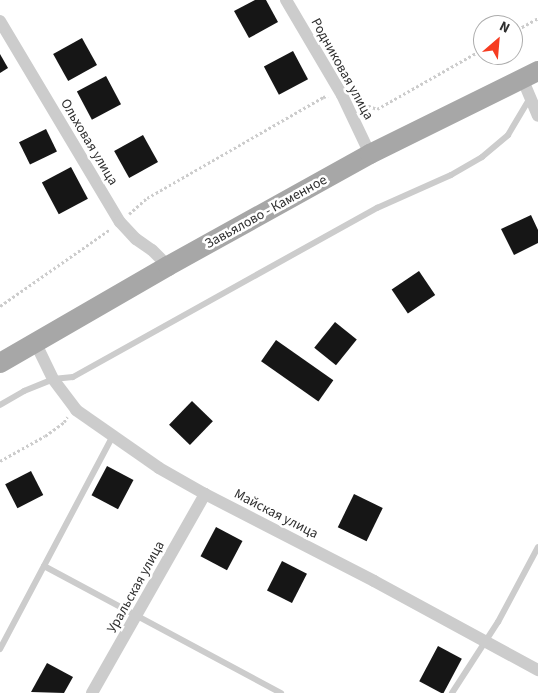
<!DOCTYPE html>
<meta charset="utf-8">
<style>
body{margin:0}
#map{position:relative;width:538px;height:693px;overflow:hidden;background:#fff;font-family:"Source Sans 3",sans-serif}
div>[style]{position:absolute}
.building>*{inset:0;background:#161616;transform-origin:0 0}
.path>*{height:2.5px;margin-top:-1.25px;transform-origin:0;background:repeating-linear-gradient(90deg,#ccc 0 2.5px,transparent 0 5px)}
.lane>*{height:6px;margin:-3px;padding:0 3px;transform-origin:3px;border-radius:3px;background:#ccc}
.street>*{height:12px;margin:-6px;padding:0 6px;transform-origin:6px;border-radius:6px;background:#ccc}
.primary>*{height:20px;margin:-10px;padding:0 10px;transform-origin:10px;border-radius:10px;background:#a7a7a7}
span{translate:-50% -50%;white-space:nowrap;text-align:center;line-height:1.15;-webkit-text-stroke:5px #fff;paint-order:stroke}
.street-label{font-size:14px;color:#2f2f2f}
.north{position:absolute;left:473px;top:15px;width:50px;height:50px;box-sizing:border-box;background:#fff;border:1px solid #acacac;border-radius:50%;rotate:27deg;font-size:14px;font-weight:700;line-height:20px;text-align:center;color:#2f2f2f}
.north::after{content:'';display:block;margin:auto;width:18px;height:22px;background:#f63c21;clip-path:polygon(50% 0,100% 100%,50% 72%,0 100%)}
</style>
<div id="map">
<div class="building">
<div style="clip-path:polygon(255px 0,266px 0,278px 22px,249px 38px,234px 11px)"></div>
<div style="left:82px;top:38px;width:31px;height:33px;rotate:61deg"></div>
<div style="left:293px;top:51px;width:32px;height:33px;rotate:62deg"></div>
<div style="clip-path:polygon(0 54px,8px 68px,0 73px)"></div>
<div style="left:106px;top:76px;width:32px;height:33px;rotate:62deg"></div>
<div style="left:46px;top:129px;width:25px;height:30px;rotate:64deg"></div>
<div style="left:143px;top:135px;width:31px;height:33px;rotate:61deg"></div>
<div style="left:71px;top:167px;width:36px;height:33px;rotate:62deg"></div>
<div style="clip-path:polygon(531px 215px,538px 230px,538px 243px,514px 255px,501px 229px)"></div>
<div style="left:419px;top:271px;width:29px;height:33px;rotate:56deg"></div>
<div style="left:335px;top:322px;width:28px;height:33px;rotate:39deg"></div>
<div style="left:276px;top:340px;width:70px;height:26px;rotate:35deg"></div>
<div style="left:192px;top:401px;width:29px;height:33px;rotate:44deg"></div>
<div style="left:107px;top:466px;width:30px;height:33px;rotate:28deg"></div>
<div style="left:31px;top:471px;width:27px;height:29px;rotate:63deg"></div>
<div style="left:354px;top:494px;width:32px;height:37px;rotate:26deg"></div>
<div style="left:216px;top:527px;width:30px;height:33px;rotate:28deg"></div>
<div style="left:282px;top:561px;width:28px;height:33px;rotate:27deg"></div>
<div style="left:438px;top:646px;width:27px;height:40px;rotate:28deg"></div>
<div style="clip-path:polygon(47px 663px,73px 677px,64px 693px,31px 692px)"></div>
</div>
<div class="path">
<div style="left:513px;top:32px;width:29px;rotate:-29deg"></div>
<div style="left:359px;top:102px;width:19px;rotate:21deg"></div>
<div style="left:377px;top:109px;width:122px;rotate:-29.5deg"></div>
<div style="left:129px;top:214px;width:24px;rotate:-42deg"></div>
<div style="left:147px;top:198px;width:203px;rotate:-29.8deg"></div>
<div style="left:323px;top:97px;width:5px;rotate:-11deg"></div>
<div style="left:0;top:306px;width:133px;rotate:-34.9deg"></div>
<div style="left:0;top:461px;width:51px;rotate:-29.1deg"></div>
<div style="left:45px;top:436px;width:24px;rotate:-36deg"></div>
<div style="left:64px;top:422px;width:6px;rotate:-59deg"></div>
</div>
<div class="lane">
<div style="left:0;top:405px;width:28px;rotate:-30deg"></div>
<div style="left:24px;top:391px;width:31px;rotate:-22deg"></div>
<div style="left:53px;top:379px;width:20px;rotate:-6deg"></div>
<div style="left:73px;top:377px;width:348px;rotate:-29.1deg"></div>
<div style="left:377px;top:208px;width:81px;rotate:-24deg"></div>
<div style="left:451px;top:175px;width:36px;rotate:-30deg"></div>
<div style="left:482px;top:157px;width:34px;rotate:-40deg"></div>
<div style="left:508px;top:135px;width:43px;rotate:-59.3deg"></div>
<div style="left:44px;top:566px;width:269px;rotate:28.2deg"></div>
<div style="left:0;top:649px;width:241px;rotate:-62.1deg"></div>
<div style="left:452px;top:693px;width:85px;rotate:-57.1deg"></div>
<div style="left:498px;top:622px;width:85px;rotate:-61.9deg"></div>
</div>
<div class="street">
<div style="left:286px;top:0;width:110px;rotate:59.5deg"></div>
<div style="left:342px;top:95px;width:65px;rotate:64.6deg"></div>
<div style="left:0;top:21px;width:234px;rotate:59.2deg"></div>
<div style="left:120px;top:222px;width:23px;rotate:47deg"></div>
<div style="left:136px;top:239px;width:19px;rotate:35deg"></div>
<div style="left:152px;top:250px;width:23px;rotate:45deg"></div>
<div style="left:522px;top:78px;width:41px;rotate:67.2deg"></div>
<div style="left:36px;top:344px;width:39px;rotate:64deg"></div>
<div style="left:53px;top:379px;width:39px;rotate:53deg"></div>
<div style="left:76px;top:410px;width:101px;rotate:34.9deg"></div>
<div style="left:159px;top:468px;width:53px;rotate:29.5deg"></div>
<div style="left:205px;top:494px;width:190px;rotate:27.2deg"></div>
<div style="left:374px;top:581px;width:187px;rotate:28.5deg"></div>
<div style="left:92px;top:693px;width:229px;rotate:-60.4deg"></div>
</div>
<div class="primary">
<div style="left:0;top:363px;width:194px;rotate:-30deg"></div>
<div style="left:168px;top:266px;width:231px;rotate:-29deg"></div>
<div style="left:370px;top:154px;width:187px;rotate:-26.3deg"></div>
</div>
<div class="street-label">
<span style="left:342px;top:69px;rotate:61deg">Родниковая улица</span>
<span style="left:89px;top:142px;rotate:59deg">Ольховая улица</span>
<span style="left:266px;top:212px;rotate:-29deg">Завьялово - Каменное</span>
<span style="left:276px;top:514px;rotate:27deg">Майская улица</span>
<span style="left:136px;top:587px;rotate:-61deg">Уральская улица</span>
</div>
<div class="north">N</div>
</div>
